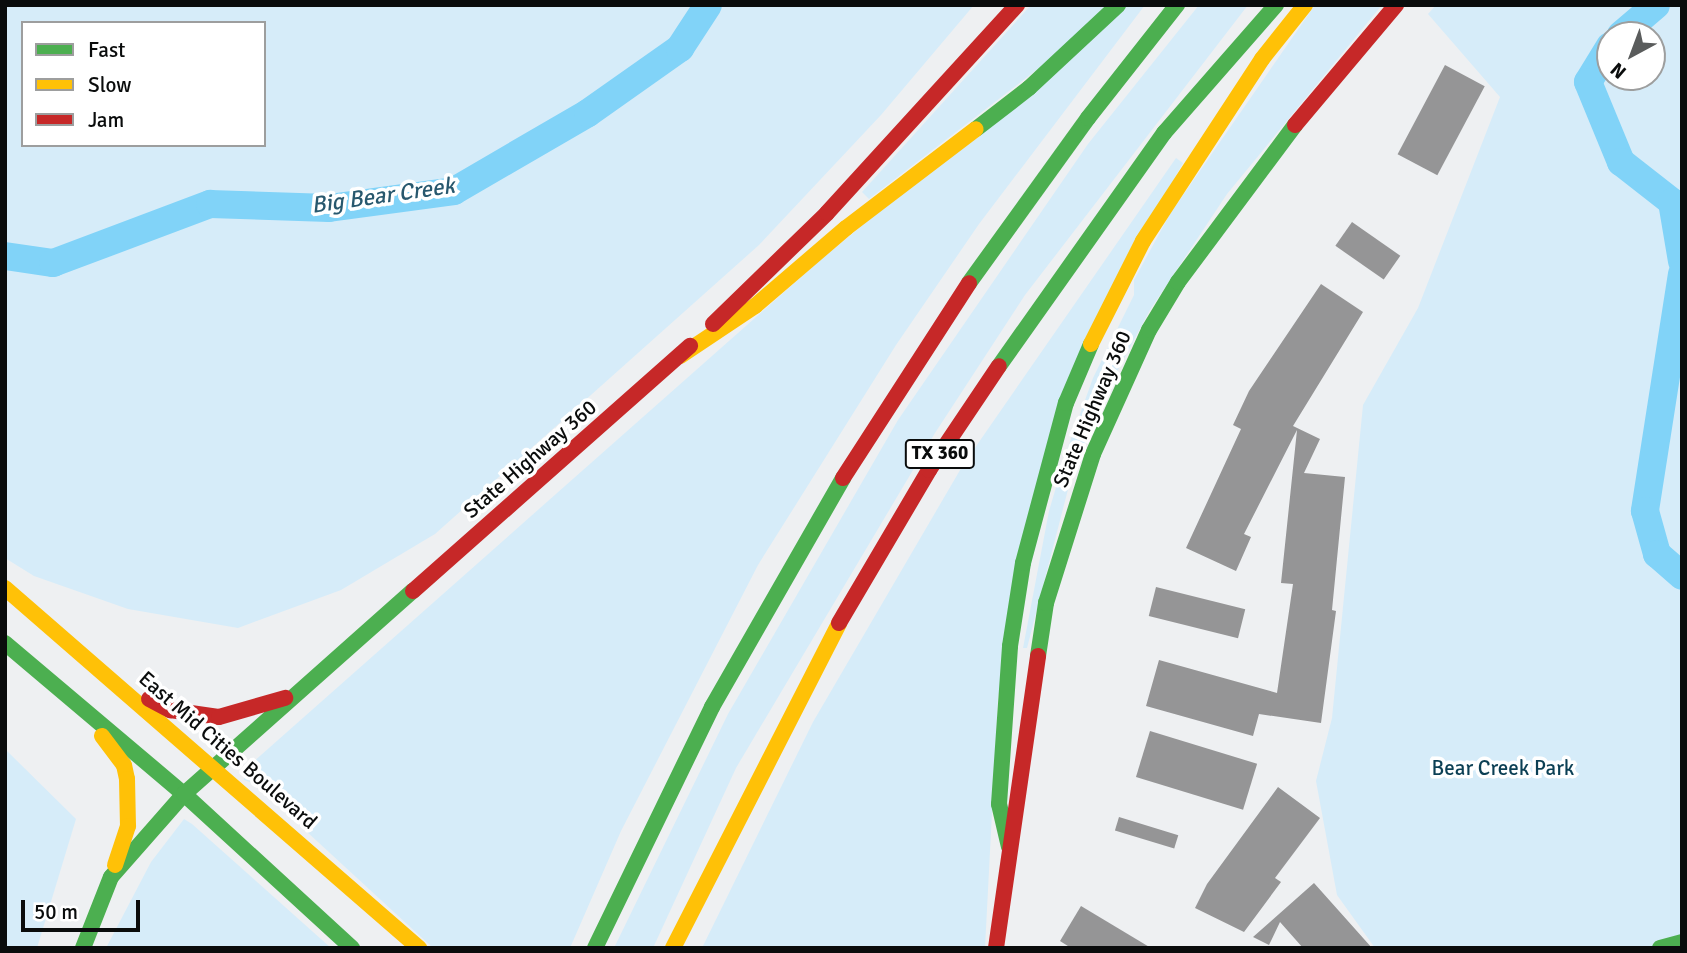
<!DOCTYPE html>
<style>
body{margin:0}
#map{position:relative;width:1687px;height:953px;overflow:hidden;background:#eef0f2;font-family:Signika,sans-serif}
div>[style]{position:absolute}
.green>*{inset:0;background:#d6ecf9}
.river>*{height:28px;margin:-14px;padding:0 14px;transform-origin:14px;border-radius:14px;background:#81d3f8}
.building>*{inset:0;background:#959596;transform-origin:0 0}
.fast>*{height:16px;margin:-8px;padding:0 8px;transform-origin:8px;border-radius:8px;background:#4caf50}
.slow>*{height:16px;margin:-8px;padding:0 8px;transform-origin:8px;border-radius:8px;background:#ffc107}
.jam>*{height:16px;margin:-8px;padding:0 8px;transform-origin:8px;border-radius:8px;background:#c62828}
span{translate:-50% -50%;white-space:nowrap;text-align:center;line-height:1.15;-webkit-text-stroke:7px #fff;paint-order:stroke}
.shield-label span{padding:2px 5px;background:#fff;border:2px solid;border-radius:5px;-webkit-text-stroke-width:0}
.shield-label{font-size:19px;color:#0a0c0c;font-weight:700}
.street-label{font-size:21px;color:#0a0c0c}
.park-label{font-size:21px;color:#0b3f54}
.water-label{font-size:23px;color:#28586e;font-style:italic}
.frame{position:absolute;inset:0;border:7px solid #0a0c0c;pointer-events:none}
.legend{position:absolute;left:21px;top:21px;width:245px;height:126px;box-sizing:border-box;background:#fff;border:2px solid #9d9e9e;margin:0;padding:9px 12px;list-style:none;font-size:21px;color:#0a0c0c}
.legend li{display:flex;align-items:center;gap:14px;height:35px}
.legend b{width:35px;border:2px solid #9d9e9e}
.north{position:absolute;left:1596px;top:21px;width:70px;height:70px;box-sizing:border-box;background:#fff;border:2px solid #9d9e9e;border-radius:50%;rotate:221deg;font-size:19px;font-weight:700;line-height:28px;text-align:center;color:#0a0c0c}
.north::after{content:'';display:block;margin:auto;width:24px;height:32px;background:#5a5c5c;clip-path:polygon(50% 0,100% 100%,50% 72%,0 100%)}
.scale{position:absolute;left:21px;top:900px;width:119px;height:32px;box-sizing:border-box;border:4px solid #0a0c0c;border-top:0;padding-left:9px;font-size:21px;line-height:24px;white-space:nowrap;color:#0a0c0c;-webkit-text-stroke:5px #fff;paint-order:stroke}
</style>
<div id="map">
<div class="green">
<div style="clip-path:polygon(evenodd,5px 5px,974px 5px,881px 115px,759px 245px,435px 534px,341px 590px,238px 628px,128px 609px,34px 576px,5px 558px,5px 5px,23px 23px,264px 23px,264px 145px,23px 145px,23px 23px)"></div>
<div style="clip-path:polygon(1031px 5px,1107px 5px,1052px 58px,869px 199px,862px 192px)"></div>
<div style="clip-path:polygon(1128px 5px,1145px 5px,979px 224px,896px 345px,758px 565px,621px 831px,570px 948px,433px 948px,255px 784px,244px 780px,244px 770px,817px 263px)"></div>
<div style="clip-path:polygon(1199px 5px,1248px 5px,1025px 295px,935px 433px,736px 768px,653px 948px,614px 948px,728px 714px,898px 420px,1088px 144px)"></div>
<div style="clip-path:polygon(1315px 5px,1382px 5px,1227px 194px,1150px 310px,1112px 381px,1072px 474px,1027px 648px,1023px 648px,1049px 511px,1067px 450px,1093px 378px,1134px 295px,1134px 280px,1170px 214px)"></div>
<div style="clip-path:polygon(evenodd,1436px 5px,1682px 5px,1682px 948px,1375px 948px,1337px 895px,1316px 781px,1332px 718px,1363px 405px,1418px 308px,1500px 97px,1428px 14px,1436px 5px,1610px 35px,1652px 35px,1652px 77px,1610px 77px,1610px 35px)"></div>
<div style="clip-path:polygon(1176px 158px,1183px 163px,1089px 331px,998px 697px,985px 948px,702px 948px,813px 722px,963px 465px)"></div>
<div style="clip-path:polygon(5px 749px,76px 819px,37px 948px,5px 948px)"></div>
<div style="clip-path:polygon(184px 819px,192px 824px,331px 948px,106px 948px,151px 862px)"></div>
</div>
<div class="river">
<div style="left:1621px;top:35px;width:46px;rotate:-40.6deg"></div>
<div style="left:1610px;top:46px;width:42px;rotate:121.4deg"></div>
<div style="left:1588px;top:82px;width:87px;rotate:67.6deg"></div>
<div style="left:1621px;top:162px;width:65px;rotate:38.1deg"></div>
<div style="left:1672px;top:202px;width:60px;rotate:80.4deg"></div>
<div style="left:5px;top:256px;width:49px;rotate:8.3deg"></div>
<div style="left:53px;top:263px;width:168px;rotate:-20.6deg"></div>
<div style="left:210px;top:204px;width:119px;rotate:1.9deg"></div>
<div style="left:329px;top:208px;width:126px;rotate:-7.7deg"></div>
<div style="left:454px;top:191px;width:155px;rotate:-30.2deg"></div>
<div style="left:588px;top:113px;width:113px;rotate:-35.2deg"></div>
<div style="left:680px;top:48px;width:51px;rotate:-56.9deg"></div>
<div style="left:1682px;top:274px;width:240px;rotate:98.9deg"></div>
<div style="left:1645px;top:511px;width:45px;rotate:74.4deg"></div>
<div style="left:1657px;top:554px;width:33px;rotate:41deg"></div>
</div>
<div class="building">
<div style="left:1445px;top:65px;width:45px;height:101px;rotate:28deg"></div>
<div style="left:1352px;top:222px;width:59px;height:29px;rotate:35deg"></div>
<div style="clip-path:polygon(1321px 284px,1363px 312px,1293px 426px,1320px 439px,1304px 473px,1345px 477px,1332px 610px,1336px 611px,1321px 723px,1259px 714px,1253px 736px,1146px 706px,1159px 660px,1277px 693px,1293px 584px,1281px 583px,1297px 430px,1244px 534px,1251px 537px,1236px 571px,1186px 548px,1241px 429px,1233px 425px,1249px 391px)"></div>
<div style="left:1156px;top:587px;width:92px;height:30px;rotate:14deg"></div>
<div style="left:1150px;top:731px;width:112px;height:48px;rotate:17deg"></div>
<div style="clip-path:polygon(1278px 787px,1320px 818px,1275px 878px,1281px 882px,1244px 932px,1195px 908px,1207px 884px)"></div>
<div style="left:1119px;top:817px;width:62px;height:14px;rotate:17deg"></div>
<div style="clip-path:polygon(1314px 883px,1372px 948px,1303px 948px,1280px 922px,1269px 945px,1253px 937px)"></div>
<div style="clip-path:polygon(1081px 906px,1151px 948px,1071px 948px,1060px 941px)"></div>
</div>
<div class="fast">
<div style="left:976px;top:129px;width:67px;rotate:-37.7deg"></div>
<div style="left:1029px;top:88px;width:122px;rotate:-43deg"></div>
<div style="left:969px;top:283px;width:203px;rotate:-54.2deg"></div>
<div style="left:1088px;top:118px;width:144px;rotate:-51.8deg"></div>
<div style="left:999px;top:366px;width:286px;rotate:-54.7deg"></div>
<div style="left:1164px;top:133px;width:170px;rotate:-48.8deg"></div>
<div style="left:5px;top:643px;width:234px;rotate:40.2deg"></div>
<div style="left:184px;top:794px;width:228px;rotate:42.5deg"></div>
<div style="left:1038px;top:656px;width:54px;rotate:-81.4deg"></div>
<div style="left:1046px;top:603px;width:156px;rotate:-72.5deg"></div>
<div style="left:1093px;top:454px;width:136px;rotate:-65.7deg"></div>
<div style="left:1149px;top:330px;width:56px;rotate:-58.9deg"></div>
<div style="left:1178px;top:282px;width:196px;rotate:-53.3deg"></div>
<div style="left:1009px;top:847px;width:44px;rotate:-103.1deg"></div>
<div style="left:999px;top:804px;width:158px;rotate:-86deg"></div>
<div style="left:1010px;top:646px;width:84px;rotate:-81.1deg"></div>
<div style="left:1023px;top:563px;width:166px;rotate:-75deg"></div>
<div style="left:1066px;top:403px;width:64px;rotate:-67deg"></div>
<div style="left:83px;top:948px;width:76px;rotate:-68.5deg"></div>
<div style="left:111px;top:877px;width:111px;rotate:-48.7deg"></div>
<div style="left:184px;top:794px;width:306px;rotate:-41.6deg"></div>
<div style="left:595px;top:948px;width:268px;rotate:-64.1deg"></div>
<div style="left:712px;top:707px;width:264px;rotate:-60.2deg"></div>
<div style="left:1660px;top:948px;width:23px;rotate:-15deg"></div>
</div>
<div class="slow">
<div style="left:1091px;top:344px;width:115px;rotate:-63.2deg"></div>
<div style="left:1143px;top:241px;width:217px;rotate:-56.8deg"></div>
<div style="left:1262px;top:59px;width:69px;rotate:-51.5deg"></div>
<div style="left:680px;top:356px;width:90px;rotate:-33.7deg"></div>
<div style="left:755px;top:306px;width:120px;rotate:-40.6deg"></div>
<div style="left:846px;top:228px;width:163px;rotate:-37.3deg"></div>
<div style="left:5px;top:588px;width:549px;rotate:41.01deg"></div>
<div style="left:102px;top:736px;width:36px;rotate:53deg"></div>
<div style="left:124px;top:765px;width:14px;rotate:78deg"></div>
<div style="left:127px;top:779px;width:47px;rotate:88.8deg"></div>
<div style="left:128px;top:826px;width:41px;rotate:108.4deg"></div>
<div style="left:673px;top:948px;width:365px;rotate:-62.9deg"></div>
</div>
<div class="jam">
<div style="left:1295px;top:125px;width:157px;rotate:-49.9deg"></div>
<div style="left:713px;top:324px;width:159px;rotate:-44.2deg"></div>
<div style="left:827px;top:213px;width:282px;rotate:-47.6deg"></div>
<div style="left:843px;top:478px;width:232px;rotate:-57.1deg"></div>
<div style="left:413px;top:591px;width:370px;rotate:-41.5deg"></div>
<div style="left:839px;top:623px;width:178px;rotate:-59.5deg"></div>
<div style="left:929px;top:470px;width:125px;rotate:-56.1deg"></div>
<div style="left:149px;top:699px;width:24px;rotate:28deg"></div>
<div style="left:170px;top:710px;width:49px;rotate:8.1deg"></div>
<div style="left:219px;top:717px;width:69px;rotate:-16.1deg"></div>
<div style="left:996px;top:948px;width:295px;rotate:-81.8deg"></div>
</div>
<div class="shield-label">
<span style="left:940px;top:454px">TX 360</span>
</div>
<div class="street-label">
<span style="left:1092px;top:409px;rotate:-67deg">State Highway 360</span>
<span style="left:530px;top:459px;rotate:-41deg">State Highway 360</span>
<span style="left:228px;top:750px;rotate:41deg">East Mid Cities Boulevard</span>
</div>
<div class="park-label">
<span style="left:1503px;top:768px">Bear Creek Park</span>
</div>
<div class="water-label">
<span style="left:383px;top:196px;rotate:-8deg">Big Bear Creek</span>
</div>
<div class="frame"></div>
<ul class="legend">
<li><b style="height:9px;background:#4caf50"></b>Fast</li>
<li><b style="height:9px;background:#ffc107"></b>Slow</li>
<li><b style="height:9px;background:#c62828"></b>Jam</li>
</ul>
<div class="north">N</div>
<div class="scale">50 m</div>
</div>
